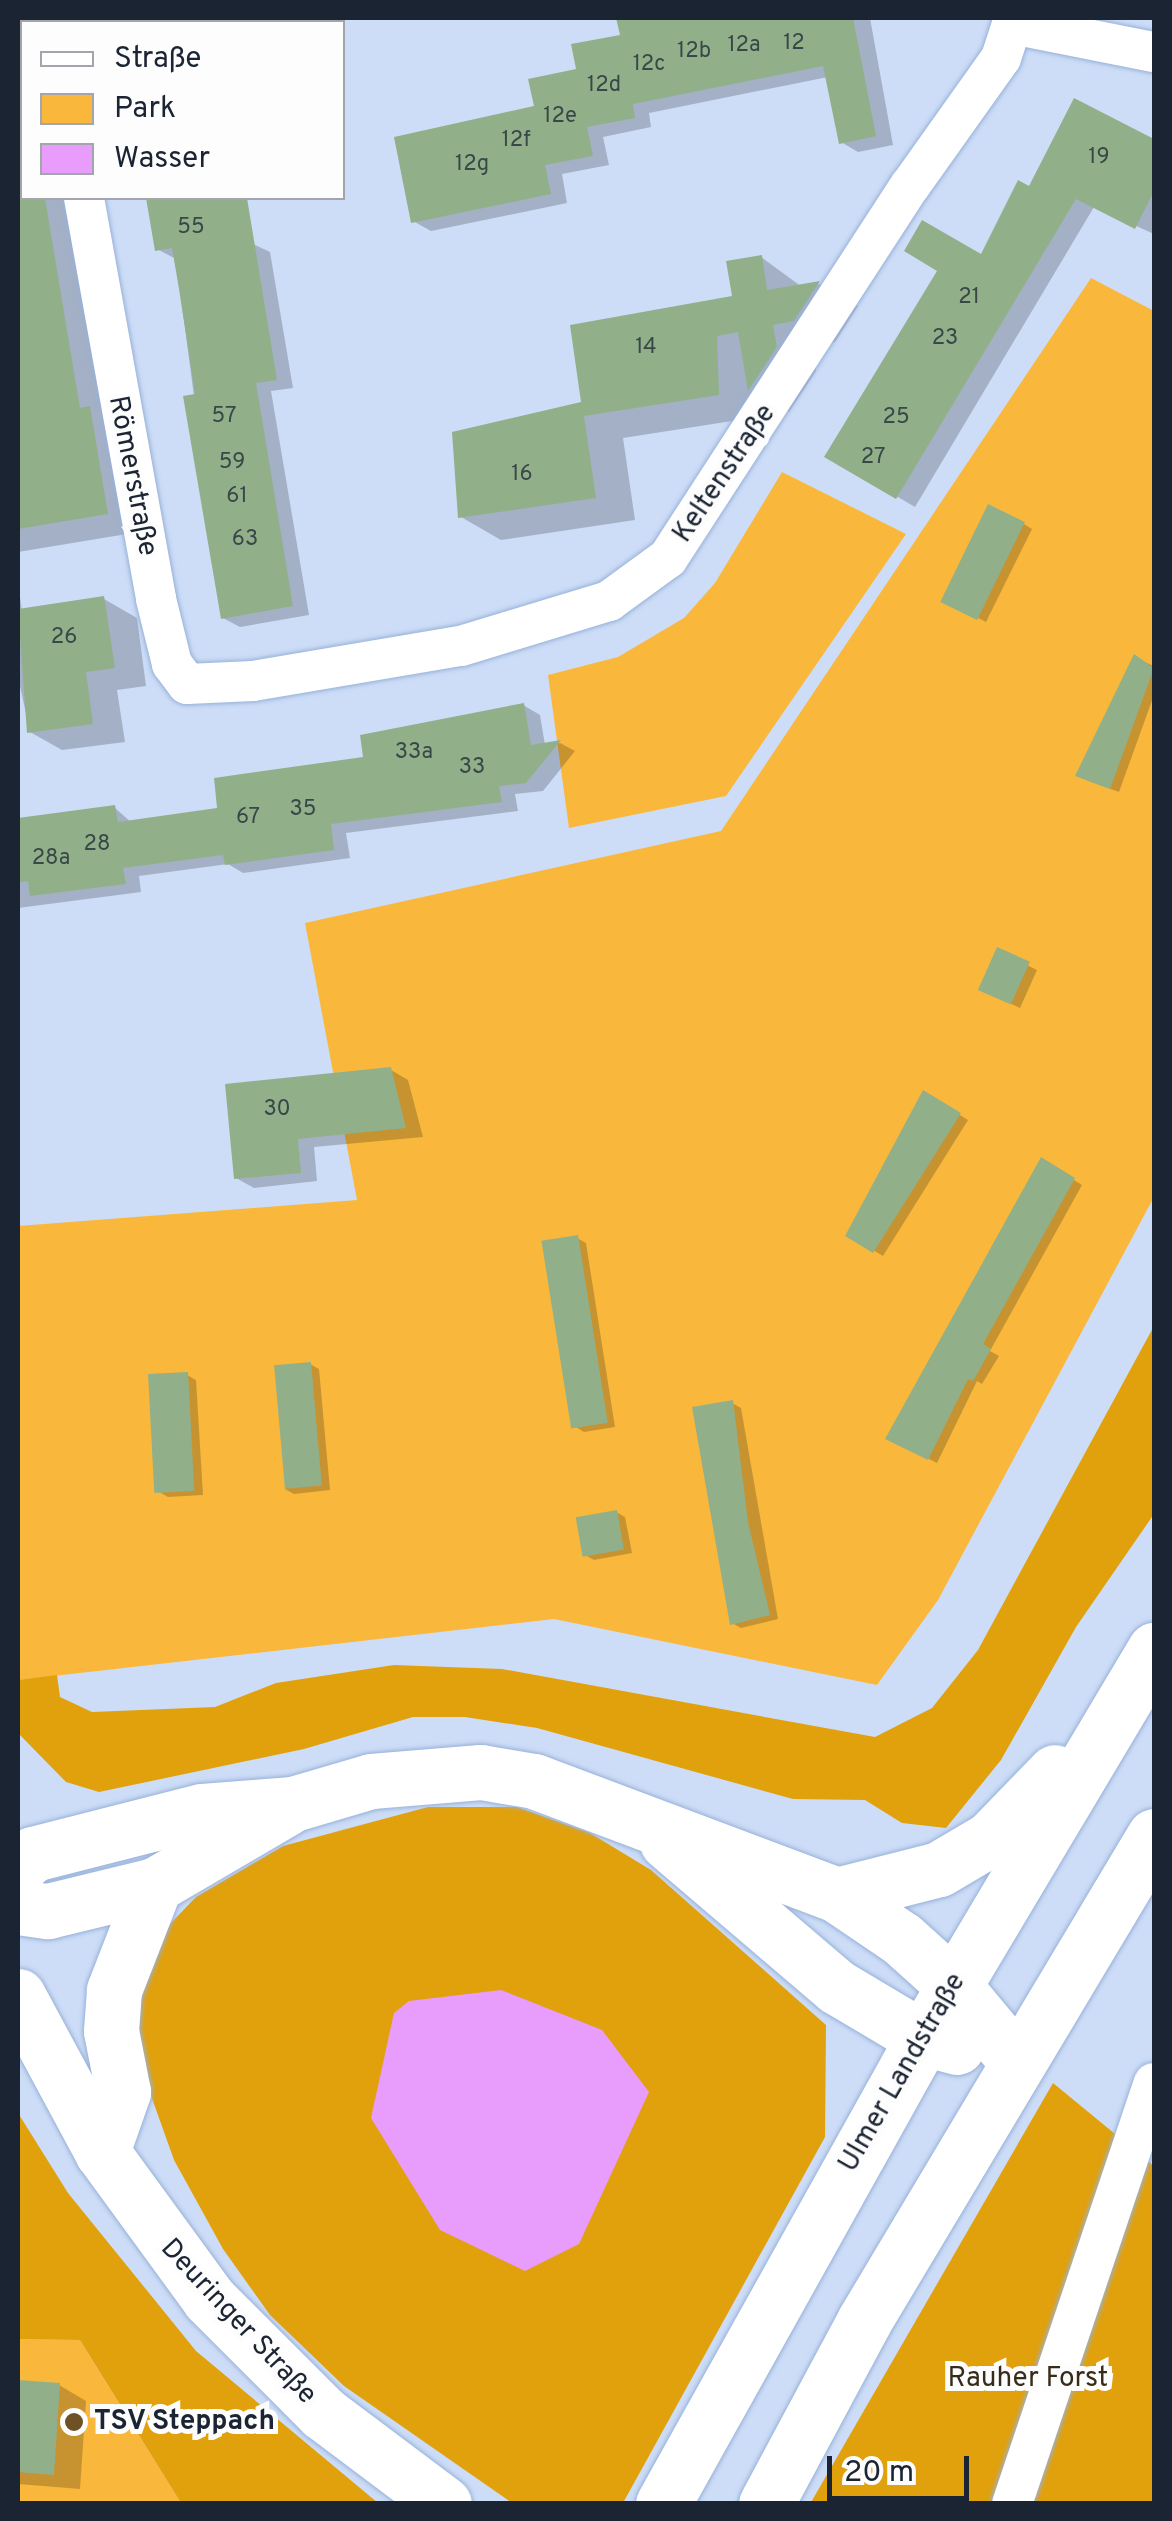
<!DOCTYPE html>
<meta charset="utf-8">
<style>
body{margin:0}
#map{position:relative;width:1172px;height:2521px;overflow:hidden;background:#cdddf7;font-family:Overpass,sans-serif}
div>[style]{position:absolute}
.green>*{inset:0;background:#f9b83c}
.forest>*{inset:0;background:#e1a10d}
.water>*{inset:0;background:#e89cfb}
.shadow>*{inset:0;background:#0003}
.building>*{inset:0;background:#91b089;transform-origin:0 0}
.roads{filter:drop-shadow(0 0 2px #97b1d9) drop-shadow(0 0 2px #97b1d9)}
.street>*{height:40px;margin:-20px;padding:0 20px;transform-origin:20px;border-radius:20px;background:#fff}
.secondary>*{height:55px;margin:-27.5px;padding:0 27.5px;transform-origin:27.5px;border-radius:27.5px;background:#fff}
.primary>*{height:55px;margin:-27.5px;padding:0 27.5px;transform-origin:27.5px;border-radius:27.5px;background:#fff}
.dots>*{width:28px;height:28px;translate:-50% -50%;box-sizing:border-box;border:5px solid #fdfdfd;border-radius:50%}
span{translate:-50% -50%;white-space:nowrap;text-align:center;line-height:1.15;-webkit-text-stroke:10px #fdfdfd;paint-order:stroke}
.number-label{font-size:22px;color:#384748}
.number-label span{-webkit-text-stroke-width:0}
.street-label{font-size:28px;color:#1a2433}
.park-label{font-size:28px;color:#382c18}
.poi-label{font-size:28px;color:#1a2433;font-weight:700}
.left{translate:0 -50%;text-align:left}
.frame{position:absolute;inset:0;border:20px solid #1a2433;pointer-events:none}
.legend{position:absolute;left:20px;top:20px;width:325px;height:180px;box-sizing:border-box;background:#fdfdfd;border:2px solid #a2a6ac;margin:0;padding:12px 18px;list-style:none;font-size:30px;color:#1a2433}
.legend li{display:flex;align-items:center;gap:20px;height:50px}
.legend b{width:50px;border:2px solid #a2a6ac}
.scale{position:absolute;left:827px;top:2456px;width:142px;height:45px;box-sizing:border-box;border:5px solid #1a2433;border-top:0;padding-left:12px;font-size:30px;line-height:35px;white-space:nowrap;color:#1a2433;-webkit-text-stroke:8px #fdfdfd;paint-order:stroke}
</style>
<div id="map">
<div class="green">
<div style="clip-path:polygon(1091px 278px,1154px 311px,1154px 1197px,938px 1600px,877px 1685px,554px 1619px,18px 1680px,18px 1226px,357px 1200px,305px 923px,721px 831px)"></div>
<div style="clip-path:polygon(782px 472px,906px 534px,726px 796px,569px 828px,548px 675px,618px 657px,684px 618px,715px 583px)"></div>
<div style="clip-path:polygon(18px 2339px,80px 2340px,181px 2503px,18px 2504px)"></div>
</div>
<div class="forest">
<div style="clip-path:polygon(1154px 1326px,1154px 1514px,1076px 1627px,1001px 1760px,946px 1828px,902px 1823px,865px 1800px,793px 1799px,537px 1728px,465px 1717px,413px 1717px,304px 1749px,99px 1792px,66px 1782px,18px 1733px,18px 1680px,57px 1675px,60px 1697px,92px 1712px,215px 1707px,276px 1683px,394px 1665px,502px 1669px,875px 1737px,932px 1708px,978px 1650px)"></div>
<div style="clip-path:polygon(428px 1807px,517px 1807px,590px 1833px,651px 1870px,826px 2025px,825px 2137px,623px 2503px,512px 2503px,344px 2386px,270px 2315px,223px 2249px,174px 2160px,134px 2048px,142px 1989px,169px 1925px,196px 1897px,283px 1846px)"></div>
<div style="clip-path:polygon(1053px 2083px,1154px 2166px,1154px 2503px,810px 2504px)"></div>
<div style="clip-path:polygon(18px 2113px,68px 2193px,196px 2351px,378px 2503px,181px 2503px,80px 2340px,18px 2339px)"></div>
</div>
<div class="water">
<div style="clip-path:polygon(501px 1990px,602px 2030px,649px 2092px,579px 2244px,525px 2271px,440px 2230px,371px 2118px,394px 2013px,409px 2001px)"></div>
</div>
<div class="shadow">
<div style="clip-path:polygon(18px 18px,45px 22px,22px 22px,22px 198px,74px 198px,139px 532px,18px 552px)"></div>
<div style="clip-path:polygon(641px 18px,870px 18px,893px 145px,858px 152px,841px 142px,828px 77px,649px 113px,651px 127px,603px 137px,609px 165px,562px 174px,567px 203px,431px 231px,413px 221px,623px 37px,620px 22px)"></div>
<div style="clip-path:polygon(1075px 101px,1154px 142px,1154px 234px,1094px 207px,915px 507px,828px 456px,1030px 190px)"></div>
<div style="clip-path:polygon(148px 198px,241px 198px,249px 242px,270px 252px,293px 388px,271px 391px,309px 615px,240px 627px,223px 618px,176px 259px,157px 249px)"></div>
<div style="clip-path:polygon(761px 257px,802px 287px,819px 284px,858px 306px,835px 342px,812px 347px,816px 371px,789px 412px,754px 391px,758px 417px,623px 438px,635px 520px,501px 540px,461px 517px,584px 404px,735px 298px)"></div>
<div style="clip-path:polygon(1024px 524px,1032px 529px,986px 622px,945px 601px)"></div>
<div style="clip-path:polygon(18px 583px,22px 611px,104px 599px,137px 618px,146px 686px,117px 690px,125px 742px,62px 750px,30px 732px,18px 677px)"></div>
<div style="clip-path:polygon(1135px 658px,1154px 666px,1154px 695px,1119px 792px,1086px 780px)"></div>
<div style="clip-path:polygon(523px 705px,540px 715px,545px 745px,560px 743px,575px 751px,543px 791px,515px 794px,518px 811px,346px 833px,350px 858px,243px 873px,228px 864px,139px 876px,141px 892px,18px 908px,18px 839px,115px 808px,132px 823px,220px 810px)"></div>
<div style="clip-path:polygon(998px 951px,1037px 970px,1020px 1008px,989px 994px)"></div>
<div style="clip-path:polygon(391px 1070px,408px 1080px,423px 1137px,314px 1147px,317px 1181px,254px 1188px,236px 1178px)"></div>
<div style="clip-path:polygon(924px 1093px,968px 1120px,883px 1256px,848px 1235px)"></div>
<div style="clip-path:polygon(1042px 1160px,1082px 1185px,990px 1351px,999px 1356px,982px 1384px,977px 1381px,937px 1463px,897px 1443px)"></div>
<div style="clip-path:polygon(577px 1238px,586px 1243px,615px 1427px,584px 1432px,576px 1427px)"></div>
<div style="clip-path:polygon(310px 1364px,319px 1369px,330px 1490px,294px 1494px,285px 1489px)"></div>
<div style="clip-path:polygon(187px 1375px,196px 1380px,203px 1495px,168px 1497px,159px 1492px)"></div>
<div style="clip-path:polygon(732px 1403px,741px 1408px,778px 1619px,741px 1628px,732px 1623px)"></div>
<div style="clip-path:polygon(616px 1512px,625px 1517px,632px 1553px,594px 1560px,585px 1555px)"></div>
<div style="clip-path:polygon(18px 2383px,59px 2385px,86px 2401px,80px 2489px,18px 2484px)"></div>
</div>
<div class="building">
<div style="clip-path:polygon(616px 18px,853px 18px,876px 136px,839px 144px,823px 66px,633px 104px,635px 118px,587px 127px,593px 156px,545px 165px,551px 194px,411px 223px,394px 137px,534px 106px,528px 79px,576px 69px,571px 44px,620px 35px)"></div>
<div style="clip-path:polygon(1074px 98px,1154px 139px,1154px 191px,1135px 229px,1076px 199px,896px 499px,824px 457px,937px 271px,904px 251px,922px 220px,981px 254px,1018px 180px,1029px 186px)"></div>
<div style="clip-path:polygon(18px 160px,22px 160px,22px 198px,45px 198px,80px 408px,90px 406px,108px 514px,18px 529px)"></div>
<div style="clip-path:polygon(146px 198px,247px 198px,277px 380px,256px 383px,293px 606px,221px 619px,183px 396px,195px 394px,179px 289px,172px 248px,155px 251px)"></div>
<div style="clip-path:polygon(762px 255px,767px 290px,820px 281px,794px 321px,773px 325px,777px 347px,748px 391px,738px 332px,717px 336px,719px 395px,584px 416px,596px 498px,458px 518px,452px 432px,581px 402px,570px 325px,732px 296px,726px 261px)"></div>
<div style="left:988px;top:504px;width:41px;height:109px;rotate:26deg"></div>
<div style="clip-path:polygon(104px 596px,115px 668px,86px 672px,93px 724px,27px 733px,18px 609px)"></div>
<div style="clip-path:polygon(1134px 654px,1154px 668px,1110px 789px,1075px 776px)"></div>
<div style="clip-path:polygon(524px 703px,531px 745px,561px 740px,526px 783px,499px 786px,502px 802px,331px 824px,334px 850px,225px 865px,223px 855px,123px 868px,126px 884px,30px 896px,28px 881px,18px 882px,18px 818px,115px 805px,118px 822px,217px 808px,214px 778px,363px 757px,360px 735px)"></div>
<div style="left:997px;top:947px;width:36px;height:47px;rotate:24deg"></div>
<div style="clip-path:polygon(391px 1067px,406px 1128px,298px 1139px,301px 1173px,234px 1179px,225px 1084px)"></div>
<div style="clip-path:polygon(923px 1090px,961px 1113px,873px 1253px,845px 1236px)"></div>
<div style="clip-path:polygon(1041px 1157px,1075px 1178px,983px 1344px,991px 1349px,973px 1381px,968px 1379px,928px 1460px,885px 1439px)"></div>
<div style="left:578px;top:1235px;width:190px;height:37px;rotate:81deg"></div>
<div style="left:311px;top:1362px;width:124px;height:37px;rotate:85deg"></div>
<div style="left:188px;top:1372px;width:119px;height:40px;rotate:87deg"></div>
<div style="clip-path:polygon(733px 1400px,748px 1522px,770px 1615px,730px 1625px,692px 1407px)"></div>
<div style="left:617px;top:1510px;width:40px;height:42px;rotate:80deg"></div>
<div style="clip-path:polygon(18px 2380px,60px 2383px,54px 2475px,18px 2472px)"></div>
</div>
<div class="roads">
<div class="street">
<div style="left:54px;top:18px;width:4px;rotate:76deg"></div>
<div style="left:1012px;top:24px;width:145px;rotate:11.2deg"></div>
<div style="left:84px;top:198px;width:407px;rotate:79.8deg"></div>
<div style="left:156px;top:599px;width:67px;rotate:76.2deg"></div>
<div style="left:172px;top:664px;width:25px;rotate:53deg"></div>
<div style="left:187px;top:684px;width:66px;rotate:-2.6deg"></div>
<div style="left:253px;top:681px;width:211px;rotate:-9.6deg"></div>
<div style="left:461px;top:646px;width:155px;rotate:-16.9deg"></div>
<div style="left:609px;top:601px;width:73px;rotate:-36.1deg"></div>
<div style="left:668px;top:558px;width:444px;rotate:-57deg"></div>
<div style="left:910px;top:186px;width:157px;rotate:-54.6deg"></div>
<div style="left:1001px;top:58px;width:42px;rotate:-72deg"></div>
<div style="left:1012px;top:2504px;width:444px;rotate:-71.4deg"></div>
</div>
<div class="secondary">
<div style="left:18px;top:1996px;width:177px;rotate:61.7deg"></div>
<div style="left:102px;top:2152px;width:182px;rotate:53.9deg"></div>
<div style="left:209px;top:2299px;width:161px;rotate:45deg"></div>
<div style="left:323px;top:2413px;width:151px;rotate:36.9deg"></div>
</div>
<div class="primary">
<div style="left:667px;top:1842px;width:223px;rotate:40.5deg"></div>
<div style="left:837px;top:1987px;width:100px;rotate:30.7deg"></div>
<div style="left:923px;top:2038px;width:35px;rotate:15deg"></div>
<div style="left:18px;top:1867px;width:20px;rotate:-41deg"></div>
<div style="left:33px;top:1854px;width:174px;rotate:-14.3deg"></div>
<div style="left:202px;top:1811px;width:91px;rotate:-4.4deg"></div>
<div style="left:293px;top:1804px;width:81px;rotate:-16.4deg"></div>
<div style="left:371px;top:1781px;width:110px;rotate:-4.7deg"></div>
<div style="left:481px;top:1772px;width:54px;rotate:9.6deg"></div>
<div style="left:534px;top:1781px;width:324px;rotate:20.6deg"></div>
<div style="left:837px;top:1895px;width:78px;rotate:34.1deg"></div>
<div style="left:902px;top:1939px;width:70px;rotate:42.1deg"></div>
<div style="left:954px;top:1986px;width:100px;rotate:50.3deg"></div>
<div style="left:837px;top:1895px;width:105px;rotate:-14.3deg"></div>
<div style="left:939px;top:1869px;width:59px;rotate:-30.5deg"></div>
<div style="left:990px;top:1839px;width:93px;rotate:-45.9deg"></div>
<div style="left:18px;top:1907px;width:30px;rotate:8deg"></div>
<div style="left:48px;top:1911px;width:110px;rotate:-13.7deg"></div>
<div style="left:155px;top:1885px;width:153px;rotate:-30.3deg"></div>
<div style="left:102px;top:2152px;width:64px;rotate:-70.7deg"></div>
<div style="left:123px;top:2092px;width:62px;rotate:-101.1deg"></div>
<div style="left:111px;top:2031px;width:41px;rotate:-85.8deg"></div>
<div style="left:114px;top:1990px;width:113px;rotate:-68.7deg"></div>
<div style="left:663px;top:2504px;width:534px;rotate:-60.84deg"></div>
<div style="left:923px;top:2038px;width:452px;rotate:-59.2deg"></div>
<div style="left:766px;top:2504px;width:208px;rotate:-61.8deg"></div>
<div style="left:864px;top:2321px;width:565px;rotate:-59.12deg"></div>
</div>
</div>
<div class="dots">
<div style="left:74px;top:2422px;background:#6c5224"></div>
</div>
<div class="number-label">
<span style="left:794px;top:44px">12</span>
<span style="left:744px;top:46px">12a</span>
<span style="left:694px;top:52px">12b</span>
<span style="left:649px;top:65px">12c</span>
<span style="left:604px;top:86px">12d</span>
<span style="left:560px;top:117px">12e</span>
<span style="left:516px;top:141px">12f</span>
<span style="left:1099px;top:158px">19</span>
<span style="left:472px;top:165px">12g</span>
<span style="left:191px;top:228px">55</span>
<span style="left:969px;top:298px">21</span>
<span style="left:945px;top:339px">23</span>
<span style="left:646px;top:348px">14</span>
<span style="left:224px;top:417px">57</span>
<span style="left:896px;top:418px">25</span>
<span style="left:873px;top:458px">27</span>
<span style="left:232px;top:463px">59</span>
<span style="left:522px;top:475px">16</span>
<span style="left:237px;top:497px">61</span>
<span style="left:245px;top:540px">63</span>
<span style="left:64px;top:638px">26</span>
<span style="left:414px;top:753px">33a</span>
<span style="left:472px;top:768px">33</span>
<span style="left:303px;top:810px">35</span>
<span style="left:248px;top:818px">67</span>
<span style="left:97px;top:845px">28</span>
<span style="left:51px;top:859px">28a</span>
<span style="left:277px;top:1110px">30</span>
</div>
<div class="street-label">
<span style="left:725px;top:474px;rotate:-56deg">Keltenstraße</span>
<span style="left:132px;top:476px;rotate:79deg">Römerstraße</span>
<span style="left:903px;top:2073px;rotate:-60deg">Ulmer Landstraße</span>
<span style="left:238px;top:2322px;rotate:47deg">Deuringer Straße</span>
</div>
<div class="park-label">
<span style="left:1028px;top:2379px">Rauher Forst</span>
</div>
<div class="poi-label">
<span class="left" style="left:94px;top:2422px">TSV Steppach</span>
</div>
<div class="frame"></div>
<ul class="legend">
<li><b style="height:12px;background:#fff"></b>Straße</li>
<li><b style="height:28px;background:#f9b83c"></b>Park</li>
<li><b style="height:28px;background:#e89cfb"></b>Wasser</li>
</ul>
<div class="scale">20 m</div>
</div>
